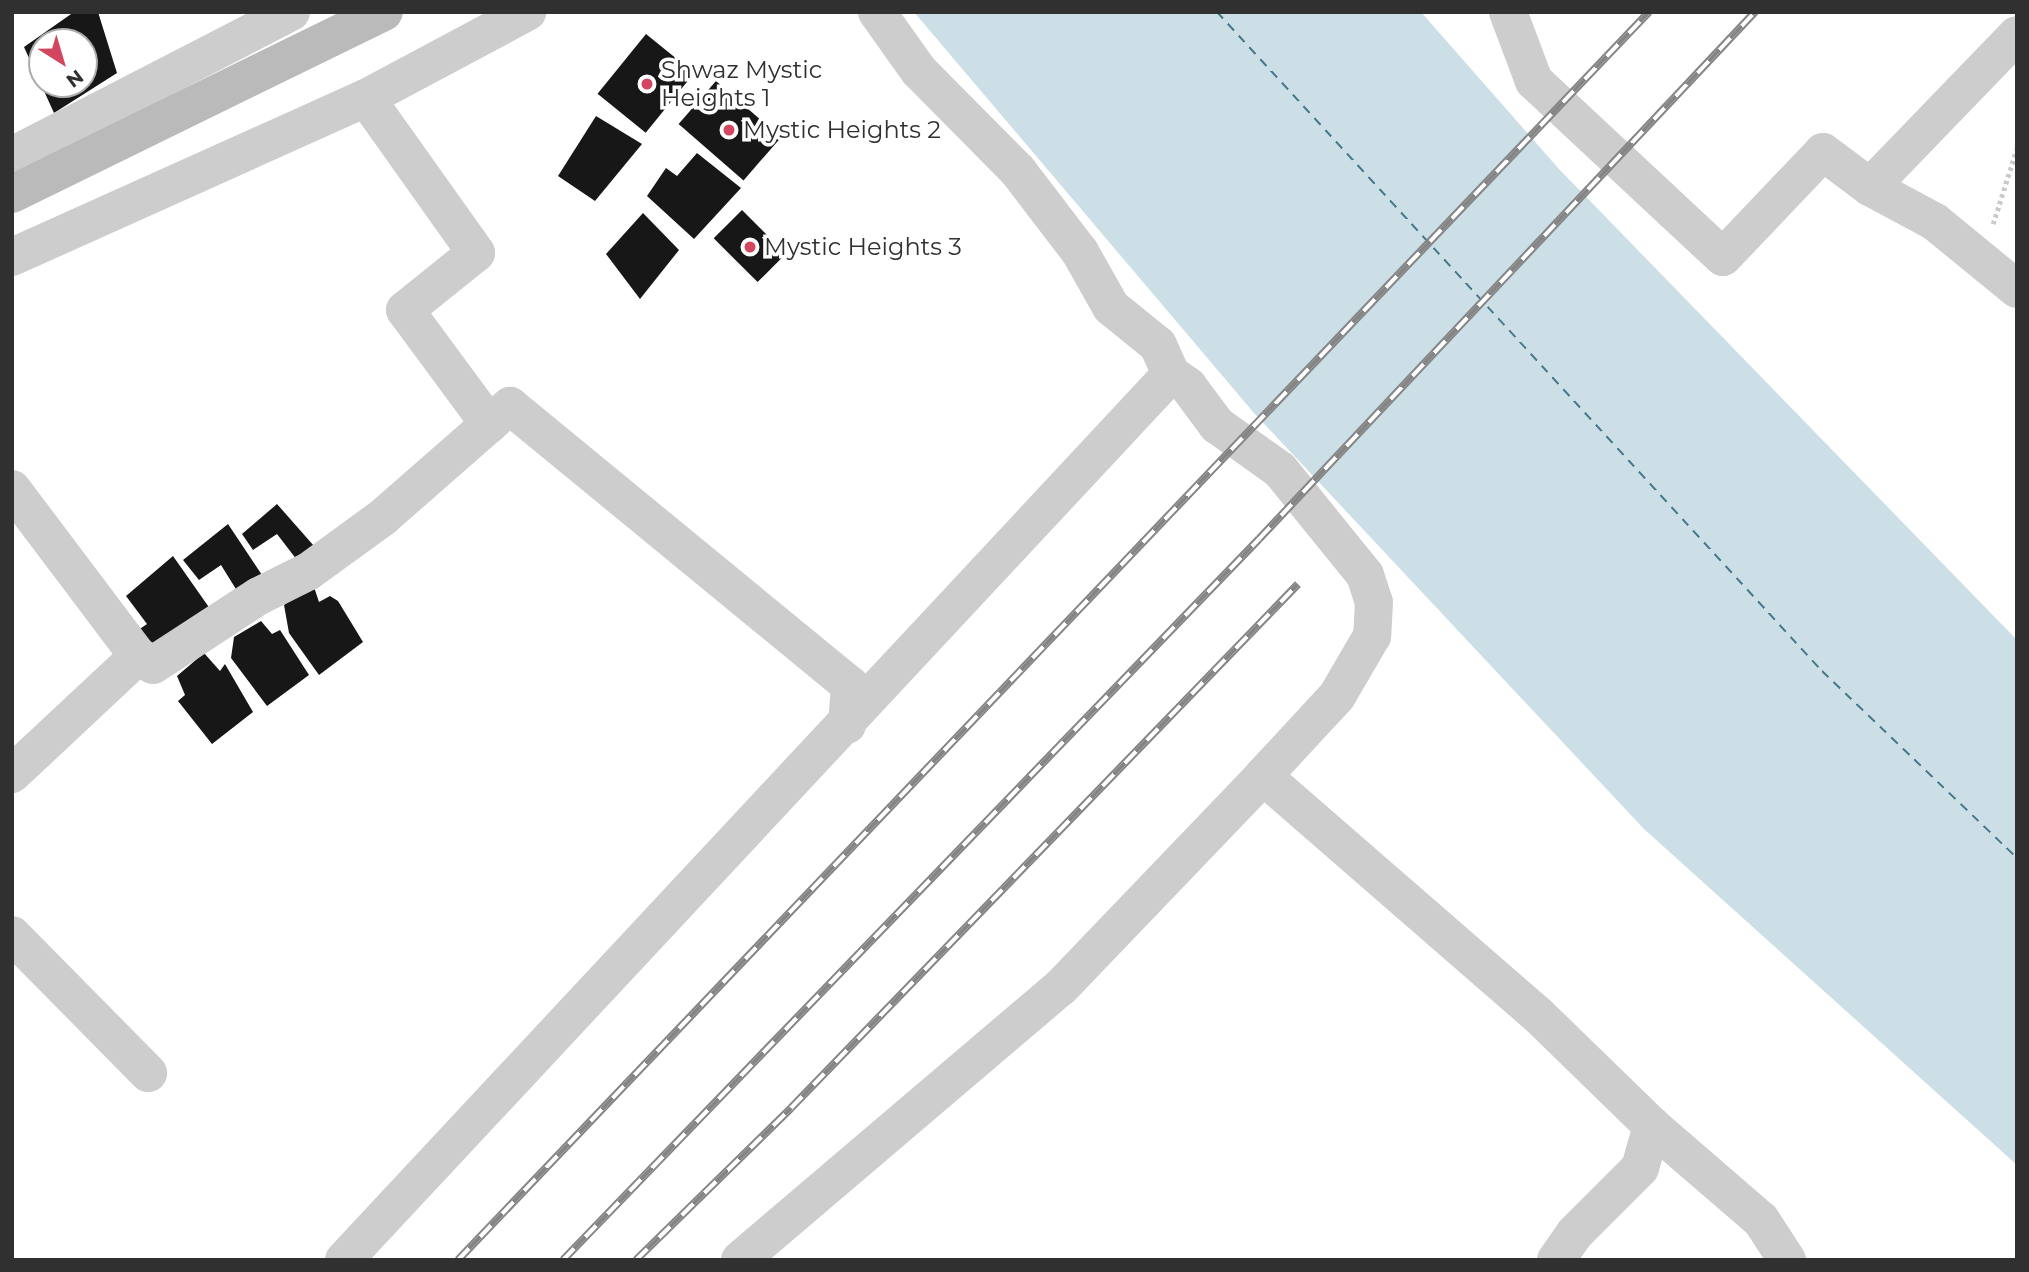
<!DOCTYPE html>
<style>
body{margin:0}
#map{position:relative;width:2029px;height:1272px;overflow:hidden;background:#fff;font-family:Montserrat,sans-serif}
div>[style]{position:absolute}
.water>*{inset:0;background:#ccdfe7}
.ferry>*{height:2px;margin-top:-1px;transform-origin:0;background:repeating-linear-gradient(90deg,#47768a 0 9px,transparent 0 16px)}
.building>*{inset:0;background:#171717;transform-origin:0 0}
.path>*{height:4.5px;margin-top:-2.25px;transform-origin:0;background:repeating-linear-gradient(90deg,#cacaca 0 3.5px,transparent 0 7px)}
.minor>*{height:38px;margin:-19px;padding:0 19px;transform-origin:19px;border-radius:19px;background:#cdcdcd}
.secondary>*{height:38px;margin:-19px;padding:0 19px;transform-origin:19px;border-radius:19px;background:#bababa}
.rail>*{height:8px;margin-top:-4px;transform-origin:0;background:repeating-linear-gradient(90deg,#fff 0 16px,#858585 0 32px);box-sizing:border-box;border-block:2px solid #858585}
.dots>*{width:19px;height:19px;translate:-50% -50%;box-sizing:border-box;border:4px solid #fff;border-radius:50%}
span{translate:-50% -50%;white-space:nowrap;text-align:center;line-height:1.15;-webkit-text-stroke:7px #fff;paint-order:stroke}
.poi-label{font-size:24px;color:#303030}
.left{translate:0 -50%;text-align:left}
.frame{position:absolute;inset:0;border:14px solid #303030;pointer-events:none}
.north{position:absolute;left:28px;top:28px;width:70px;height:70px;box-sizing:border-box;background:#fff;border:2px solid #acacac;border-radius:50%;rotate:143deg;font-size:19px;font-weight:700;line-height:28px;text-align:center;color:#303030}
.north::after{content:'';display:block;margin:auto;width:24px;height:32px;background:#d2475f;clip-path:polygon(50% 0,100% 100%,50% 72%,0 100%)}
</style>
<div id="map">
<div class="water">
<div style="clip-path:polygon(914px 12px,1421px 12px,1559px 169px,2017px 640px,2017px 1165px,1644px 829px,1254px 413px)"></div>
</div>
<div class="ferry">
<div style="left:1217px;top:12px;width:895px;rotate:47.45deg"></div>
<div style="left:1822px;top:671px;width:270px;rotate:43.8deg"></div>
</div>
<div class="building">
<div style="clip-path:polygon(evenodd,74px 12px,98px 12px,117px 73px,54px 113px,24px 47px,74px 12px,42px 42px,84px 42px,84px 84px,42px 84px,42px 42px)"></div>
<div style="left:646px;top:34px;width:62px;height:77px;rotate:39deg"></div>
<div style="left:716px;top:81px;width:86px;height:57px;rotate:41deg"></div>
<div style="clip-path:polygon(596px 116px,642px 144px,595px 201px,558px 176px)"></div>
<div style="clip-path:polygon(697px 153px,741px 188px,694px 239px,647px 196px,666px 168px,677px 176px)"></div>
<div style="left:742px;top:210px;width:62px;height:40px;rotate:45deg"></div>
<div style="clip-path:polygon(643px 213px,679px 250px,640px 299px,606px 254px)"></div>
<div style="clip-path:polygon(277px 504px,314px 546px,297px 560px,277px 534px,253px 550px,242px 534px)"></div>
<div style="clip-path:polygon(228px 524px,262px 575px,239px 594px,221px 565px,199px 580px,183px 560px)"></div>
<div style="clip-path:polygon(173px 556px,213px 613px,147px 651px,134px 633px,147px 624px,126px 596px)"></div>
<div style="clip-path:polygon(313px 584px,319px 602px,330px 596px,338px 601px,363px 642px,319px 675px,289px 633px,284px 605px)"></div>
<div style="clip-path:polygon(261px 621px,272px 634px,280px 630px,309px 675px,267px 706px,231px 658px,234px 637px)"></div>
<div style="clip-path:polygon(204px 653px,220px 671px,225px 664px,253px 712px,212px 744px,178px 701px,185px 695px,177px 676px)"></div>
</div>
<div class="path">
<div style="left:1993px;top:224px;width:80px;rotate:-72.5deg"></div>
</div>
<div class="minor">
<div style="left:877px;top:12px;width:72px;rotate:54.6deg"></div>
<div style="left:919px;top:71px;width:141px;rotate:45.3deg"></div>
<div style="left:1018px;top:171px;width:102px;rotate:52.6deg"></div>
<div style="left:1080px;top:252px;width:63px;rotate:60.6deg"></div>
<div style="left:1111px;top:307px;width:60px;rotate:39deg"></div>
<div style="left:1158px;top:345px;width:32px;rotate:66deg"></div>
<div style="left:1171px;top:374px;width:21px;rotate:35deg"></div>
<div style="left:1188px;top:386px;width:49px;rotate:53.4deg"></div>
<div style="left:1217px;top:425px;width:77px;rotate:35.5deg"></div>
<div style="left:1280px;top:470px;width:135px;rotate:51deg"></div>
<div style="left:1365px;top:575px;width:28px;rotate:72deg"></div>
<div style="left:1374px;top:602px;width:34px;rotate:93deg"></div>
<div style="left:1372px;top:636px;width:69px;rotate:120.3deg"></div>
<div style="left:1337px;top:696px;width:109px;rotate:132.8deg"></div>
<div style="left:1508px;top:12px;width:74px;rotate:69.4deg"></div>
<div style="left:1534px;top:81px;width:258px;rotate:43deg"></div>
<div style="left:1723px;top:257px;width:145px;rotate:-46.4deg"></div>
<div style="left:1823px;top:152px;width:59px;rotate:36.7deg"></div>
<div style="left:1870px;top:187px;width:74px;rotate:28.3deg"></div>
<div style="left:1935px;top:222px;width:106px;rotate:39.3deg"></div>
<div style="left:366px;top:98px;width:190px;rotate:54.6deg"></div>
<div style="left:476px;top:253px;width:91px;rotate:141.2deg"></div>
<div style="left:405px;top:310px;width:142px;rotate:53.6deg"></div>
<div style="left:12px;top:156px;width:314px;rotate:-27.3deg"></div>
<div style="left:1870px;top:187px;width:211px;rotate:-46deg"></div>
<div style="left:12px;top:257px;width:388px;rotate:-24.2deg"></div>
<div style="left:366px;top:98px;width:183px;rotate:-28.1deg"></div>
<div style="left:12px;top:489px;width:209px;rotate:53deg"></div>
<div style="left:138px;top:656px;width:173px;rotate:136.9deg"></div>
<div style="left:138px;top:656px;width:17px;rotate:31deg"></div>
<div style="left:153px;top:665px;width:126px;rotate:-33.1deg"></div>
<div style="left:259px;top:596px;width:56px;rotate:-26.6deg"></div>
<div style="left:309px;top:571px;width:92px;rotate:-36.1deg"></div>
<div style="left:383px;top:517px;width:169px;rotate:-41.2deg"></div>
<div style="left:510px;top:406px;width:440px;rotate:39.4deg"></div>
<div style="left:850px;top:685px;width:40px;rotate:94.3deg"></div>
<div style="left:12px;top:935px;width:194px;rotate:45.4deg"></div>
<div style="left:344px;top:1260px;width:1212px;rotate:-46.97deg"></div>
<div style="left:740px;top:1260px;width:421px;rotate:-40.4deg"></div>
<div style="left:1061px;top:987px;width:292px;rotate:-46.2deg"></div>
<div style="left:1263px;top:776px;width:364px;rotate:41deg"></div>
<div style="left:1538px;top:1015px;width:159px;rotate:44.2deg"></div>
<div style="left:1556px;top:1260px;width:32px;rotate:-55deg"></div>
<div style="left:1574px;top:1234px;width:93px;rotate:-45deg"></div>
<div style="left:1640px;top:1168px;width:44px;rotate:-74.1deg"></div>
<div style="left:1652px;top:1126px;width:144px;rotate:40.8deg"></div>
<div style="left:1761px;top:1220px;width:48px;rotate:57deg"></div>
</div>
<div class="secondary">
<div style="left:12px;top:194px;width:414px;rotate:-26.1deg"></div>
</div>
<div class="rail">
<div style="left:458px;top:1260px;width:1725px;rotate:-46.34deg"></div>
<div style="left:563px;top:1260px;width:1002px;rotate:-46.01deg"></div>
<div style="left:1259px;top:539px;width:724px;rotate:-46.74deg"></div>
<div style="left:636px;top:1260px;width:217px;rotate:-44.4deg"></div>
<div style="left:791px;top:1108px;width:729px;rotate:-45.94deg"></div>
</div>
<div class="dots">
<div style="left:647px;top:84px;background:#d2475f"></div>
<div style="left:729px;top:130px;background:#d2475f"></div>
<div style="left:750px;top:247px;background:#d2475f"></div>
</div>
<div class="poi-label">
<span class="left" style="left:661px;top:84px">Shwaz Mystic<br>Heights 1</span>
<span class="left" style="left:743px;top:130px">Mystic Heights 2</span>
<span class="left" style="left:764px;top:247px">Mystic Heights 3</span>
</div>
<div class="frame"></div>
<div class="north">N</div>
</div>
